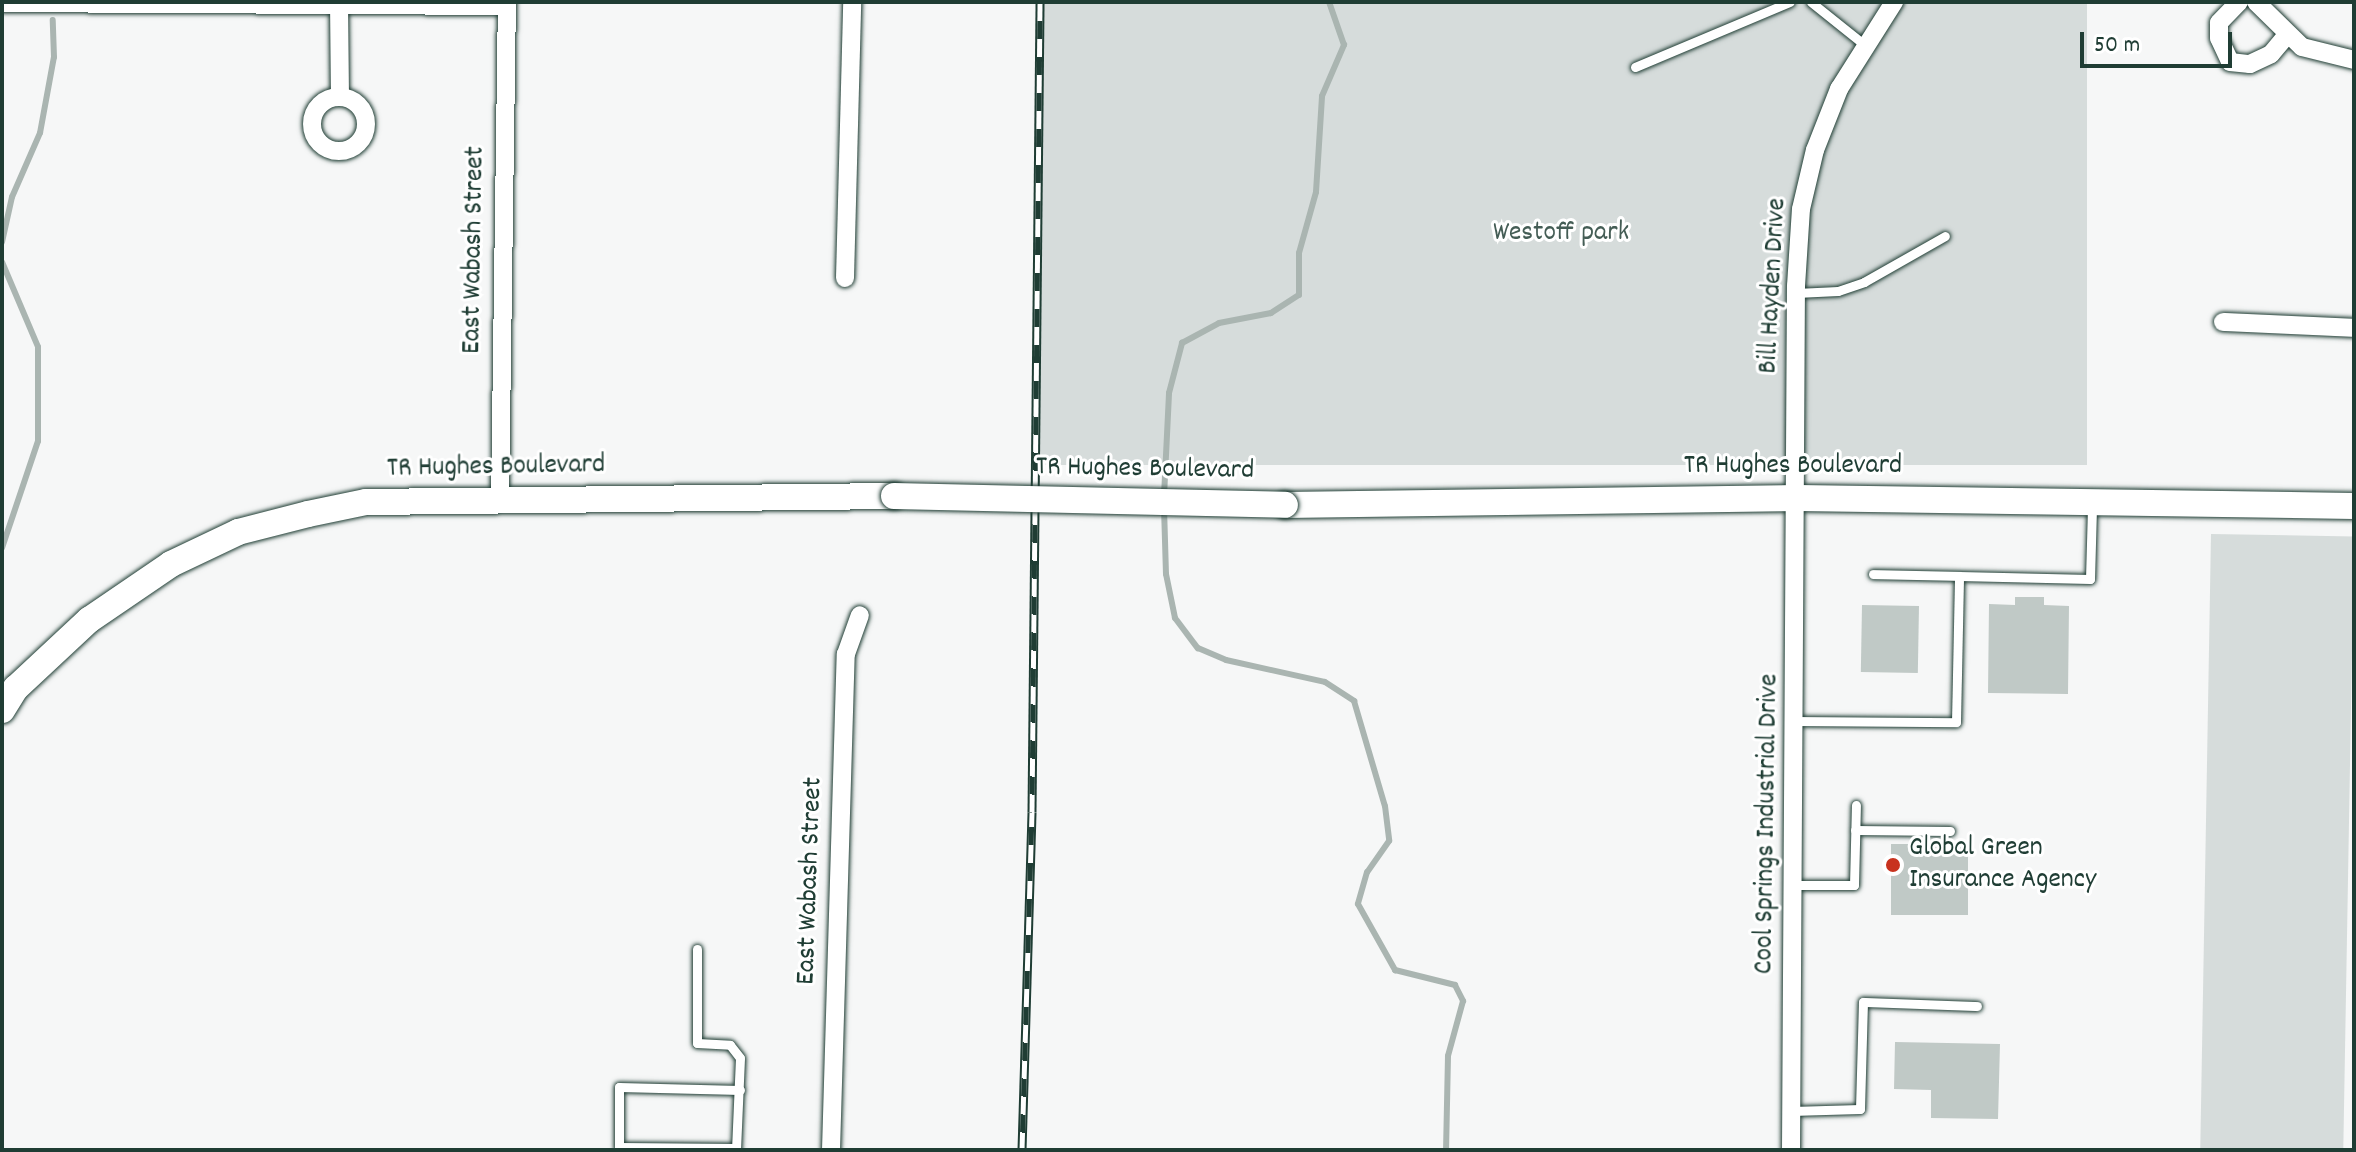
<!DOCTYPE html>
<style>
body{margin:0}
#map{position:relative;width:2356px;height:1152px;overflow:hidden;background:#f6f7f7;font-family:Dekko,sans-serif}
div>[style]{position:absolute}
.green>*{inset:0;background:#d6dcdb;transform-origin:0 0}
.stream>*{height:6px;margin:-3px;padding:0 3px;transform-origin:3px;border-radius:3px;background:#aab5b1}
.building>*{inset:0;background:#c0c9c6;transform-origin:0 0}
.roads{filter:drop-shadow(0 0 2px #1f3d34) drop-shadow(0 0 2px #1f3d34)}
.lane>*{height:9px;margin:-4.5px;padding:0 4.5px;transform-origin:4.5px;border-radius:4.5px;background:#fff}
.street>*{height:18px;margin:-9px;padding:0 9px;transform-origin:9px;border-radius:9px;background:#fff}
.street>.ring{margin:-9px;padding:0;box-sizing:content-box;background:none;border:18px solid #fff;border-radius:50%}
.secondary>*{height:26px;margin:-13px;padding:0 13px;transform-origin:13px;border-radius:13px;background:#fff}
.rail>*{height:9px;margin-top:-4.5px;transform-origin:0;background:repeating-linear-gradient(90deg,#fff 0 18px,#1f3d34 0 36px);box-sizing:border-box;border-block:2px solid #1f3d34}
.bridges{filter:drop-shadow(0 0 2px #1f3d34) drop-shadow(0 0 2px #1f3d34)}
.secondary-bridge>*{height:26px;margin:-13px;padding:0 13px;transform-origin:13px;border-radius:13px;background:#fff}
.dots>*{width:22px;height:22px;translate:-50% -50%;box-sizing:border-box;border:4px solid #fff;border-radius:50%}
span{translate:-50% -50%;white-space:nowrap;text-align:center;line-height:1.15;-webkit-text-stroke:6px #fff;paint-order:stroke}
.park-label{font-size:28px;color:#445d55}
.street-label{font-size:28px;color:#1f3d34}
.poi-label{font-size:28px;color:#1f3d34}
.left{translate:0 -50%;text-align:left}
.frame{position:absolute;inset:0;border:4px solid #1f3d34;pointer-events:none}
.scale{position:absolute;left:2080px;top:32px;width:152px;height:36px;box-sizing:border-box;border:4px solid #1f3d34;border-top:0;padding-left:10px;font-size:24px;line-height:28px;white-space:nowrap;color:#1f3d34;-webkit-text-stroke:6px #fff;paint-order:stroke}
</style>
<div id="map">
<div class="green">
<div style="left:1039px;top:2px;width:1048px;height:463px"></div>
<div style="left:2211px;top:534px;width:143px;height:616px;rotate:1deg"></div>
</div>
<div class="stream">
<div style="left:2px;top:242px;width:46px;rotate:-77.5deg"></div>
<div style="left:12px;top:197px;width:70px;rotate:-66.4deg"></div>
<div style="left:40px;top:133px;width:77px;rotate:-79.6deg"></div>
<div style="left:54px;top:57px;width:37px;rotate:-92deg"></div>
<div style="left:2px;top:262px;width:92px;rotate:67deg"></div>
<div style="left:38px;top:347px;width:94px;rotate:90deg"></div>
<div style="left:38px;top:441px;width:113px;rotate:108.6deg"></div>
<div style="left:1164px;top:496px;width:103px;rotate:-87.2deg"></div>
<div style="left:1169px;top:393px;width:52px;rotate:-75.4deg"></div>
<div style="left:1182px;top:343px;width:42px;rotate:-28.4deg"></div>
<div style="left:1219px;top:323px;width:53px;rotate:-10.9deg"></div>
<div style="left:1271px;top:313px;width:33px;rotate:-33deg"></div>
<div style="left:1299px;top:295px;width:42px;rotate:-90deg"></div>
<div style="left:1299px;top:253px;width:63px;rotate:-74.4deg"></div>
<div style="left:1316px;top:192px;width:96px;rotate:-86.4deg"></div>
<div style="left:1322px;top:96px;width:56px;rotate:-66.7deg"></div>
<div style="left:1344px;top:45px;width:46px;rotate:-109.2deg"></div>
<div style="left:1164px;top:507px;width:67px;rotate:88.3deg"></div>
<div style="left:1166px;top:574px;width:45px;rotate:78.4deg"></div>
<div style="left:1175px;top:618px;width:38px;rotate:53deg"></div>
<div style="left:1198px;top:648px;width:30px;rotate:23deg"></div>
<div style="left:1226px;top:660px;width:101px;rotate:12.5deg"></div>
<div style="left:1325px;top:682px;width:35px;rotate:33deg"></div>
<div style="left:1354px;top:701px;width:109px;rotate:73.6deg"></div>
<div style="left:1385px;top:806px;width:35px;rotate:83deg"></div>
<div style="left:1389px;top:841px;width:38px;rotate:125deg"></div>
<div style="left:1367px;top:872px;width:33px;rotate:106deg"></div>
<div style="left:1358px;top:904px;width:76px;rotate:60.7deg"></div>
<div style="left:1395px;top:970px;width:62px;rotate:14deg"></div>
<div style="left:1455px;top:985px;width:18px;rotate:63deg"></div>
<div style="left:1463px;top:1001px;width:57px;rotate:105.3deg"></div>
<div style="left:1448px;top:1056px;width:94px;rotate:91.2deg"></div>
</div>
<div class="building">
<div style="clip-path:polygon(2015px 597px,2044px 597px,2044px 605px,2069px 606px,2068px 694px,1988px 693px,1989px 604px,2015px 605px)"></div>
<div style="left:1862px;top:605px;width:57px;height:67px;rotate:1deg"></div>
<div style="left:1891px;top:844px;width:77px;height:71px"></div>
<div style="clip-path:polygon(1895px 1042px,2000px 1044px,1998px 1119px,1931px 1118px,1931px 1090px,1894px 1089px)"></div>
</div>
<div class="roads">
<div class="lane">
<div style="left:1811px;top:2px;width:70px;rotate:38.7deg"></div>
<div style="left:1635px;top:67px;width:168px;rotate:-22.8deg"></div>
<div style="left:1796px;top:293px;width:42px;rotate:-2.7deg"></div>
<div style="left:1838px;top:291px;width:28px;rotate:-19deg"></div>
<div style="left:1864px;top:282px;width:93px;rotate:-29.6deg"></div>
<div style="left:1873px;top:574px;width:86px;rotate:1.3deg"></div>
<div style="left:1797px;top:721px;width:159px;rotate:0.4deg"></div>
<div style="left:1956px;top:722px;width:146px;rotate:-88.8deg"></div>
<div style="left:1959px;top:576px;width:131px;rotate:1.3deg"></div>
<div style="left:2090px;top:579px;width:72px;rotate:-88.4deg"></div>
<div style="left:1855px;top:830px;width:95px;rotate:0.6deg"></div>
<div style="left:1796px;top:885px;width:58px"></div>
<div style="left:1854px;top:885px;width:80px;rotate:-88.6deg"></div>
<div style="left:697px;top:949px;width:94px;rotate:90deg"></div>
<div style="left:697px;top:1043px;width:33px;rotate:3deg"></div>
<div style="left:730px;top:1045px;width:16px;rotate:52deg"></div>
<div style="left:740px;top:1058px;width:92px;rotate:92.5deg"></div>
<div style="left:1791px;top:1111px;width:69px;rotate:-1.7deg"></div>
<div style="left:1860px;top:1109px;width:107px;rotate:-88.4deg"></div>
<div style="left:1863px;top:1002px;width:114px;rotate:2deg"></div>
<div style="left:736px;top:1148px;width:117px;rotate:-179.5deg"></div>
<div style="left:619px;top:1147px;width:60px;rotate:-90deg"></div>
<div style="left:619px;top:1087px;width:121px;rotate:1.4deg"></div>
</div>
<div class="street">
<div style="left:339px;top:2px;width:95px;rotate:89.4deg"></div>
<div style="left:2239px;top:2px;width:29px;rotate:134deg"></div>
<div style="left:2219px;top:23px;width:15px;rotate:90deg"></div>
<div style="left:2219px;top:38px;width:26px;rotate:65deg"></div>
<div style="left:2230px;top:62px;width:20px;rotate:6deg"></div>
<div style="left:2250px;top:64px;width:23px;rotate:-25deg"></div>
<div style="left:2271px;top:54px;width:23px;rotate:-50deg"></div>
<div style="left:2256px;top:2px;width:64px;rotate:44.4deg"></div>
<div style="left:2302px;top:47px;width:54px;rotate:14deg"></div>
<div style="left:2px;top:3px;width:505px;rotate:0.34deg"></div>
<div class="ring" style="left:312px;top:97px;width:36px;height:36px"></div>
<div style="left:845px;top:278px;width:276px;rotate:-88.5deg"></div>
<div style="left:2223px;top:322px;width:131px;rotate:2.6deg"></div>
<div style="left:500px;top:499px;width:497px;rotate:-89.2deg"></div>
<div style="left:831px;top:1150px;width:496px;rotate:-88.3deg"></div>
<div style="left:846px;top:654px;width:41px;rotate:-70.3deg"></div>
<div style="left:1791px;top:1150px;width:864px;rotate:-89.67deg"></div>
<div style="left:1796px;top:286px;width:77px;rotate:-86.3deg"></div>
<div style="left:1801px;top:209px;width:61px;rotate:-76.7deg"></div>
<div style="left:1815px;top:150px;width:66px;rotate:-68.5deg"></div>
<div style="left:1839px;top:89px;width:103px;rotate:-57.7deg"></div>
</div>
<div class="secondary">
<div style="left:1285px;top:505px;width:513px;rotate:-0.78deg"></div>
<div style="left:1798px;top:498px;width:556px;rotate:0.82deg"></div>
<div style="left:2px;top:710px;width:26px;rotate:-58deg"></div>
<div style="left:16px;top:688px;width:100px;rotate:-43deg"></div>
<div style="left:89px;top:620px;width:99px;rotate:-34.3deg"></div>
<div style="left:171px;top:564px;width:74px;rotate:-25.5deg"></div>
<div style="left:238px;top:532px;width:72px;rotate:-14.4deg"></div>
<div style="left:308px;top:514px;width:59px;rotate:-11.7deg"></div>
<div style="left:366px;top:502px;width:528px;rotate:-0.65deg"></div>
</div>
</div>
<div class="rail">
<div style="left:1022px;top:1150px;width:338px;rotate:-88.3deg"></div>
<div style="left:1032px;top:812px;width:810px;rotate:-89.43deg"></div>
</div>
<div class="bridges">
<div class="secondary-bridge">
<div style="left:894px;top:496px;width:391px;rotate:1.3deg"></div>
</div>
</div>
<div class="dots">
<div style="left:1893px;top:865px;background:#c8321e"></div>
</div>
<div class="park-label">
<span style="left:1561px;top:234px">Westoff park</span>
</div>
<div class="street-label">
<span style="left:475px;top:250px;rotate:-89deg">East Wabash Street</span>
<span style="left:1774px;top:286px;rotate:-87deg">Bill Hayden Drive</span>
<span style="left:1793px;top:467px">TR Hughes Boulevard</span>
<span style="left:496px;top:468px;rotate:-1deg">TR Hughes Boulevard</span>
<span style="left:1145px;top:470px;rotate:1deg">TR Hughes Boulevard</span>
<span style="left:1768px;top:824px;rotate:-89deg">Cool Springs Industrial Drive</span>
<span style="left:811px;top:881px;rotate:-88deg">East Wabash Street</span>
</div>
<div class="poi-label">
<span class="left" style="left:1909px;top:865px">Global Green<br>Insurance Agency</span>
</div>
<div class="frame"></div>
<div class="scale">50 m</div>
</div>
